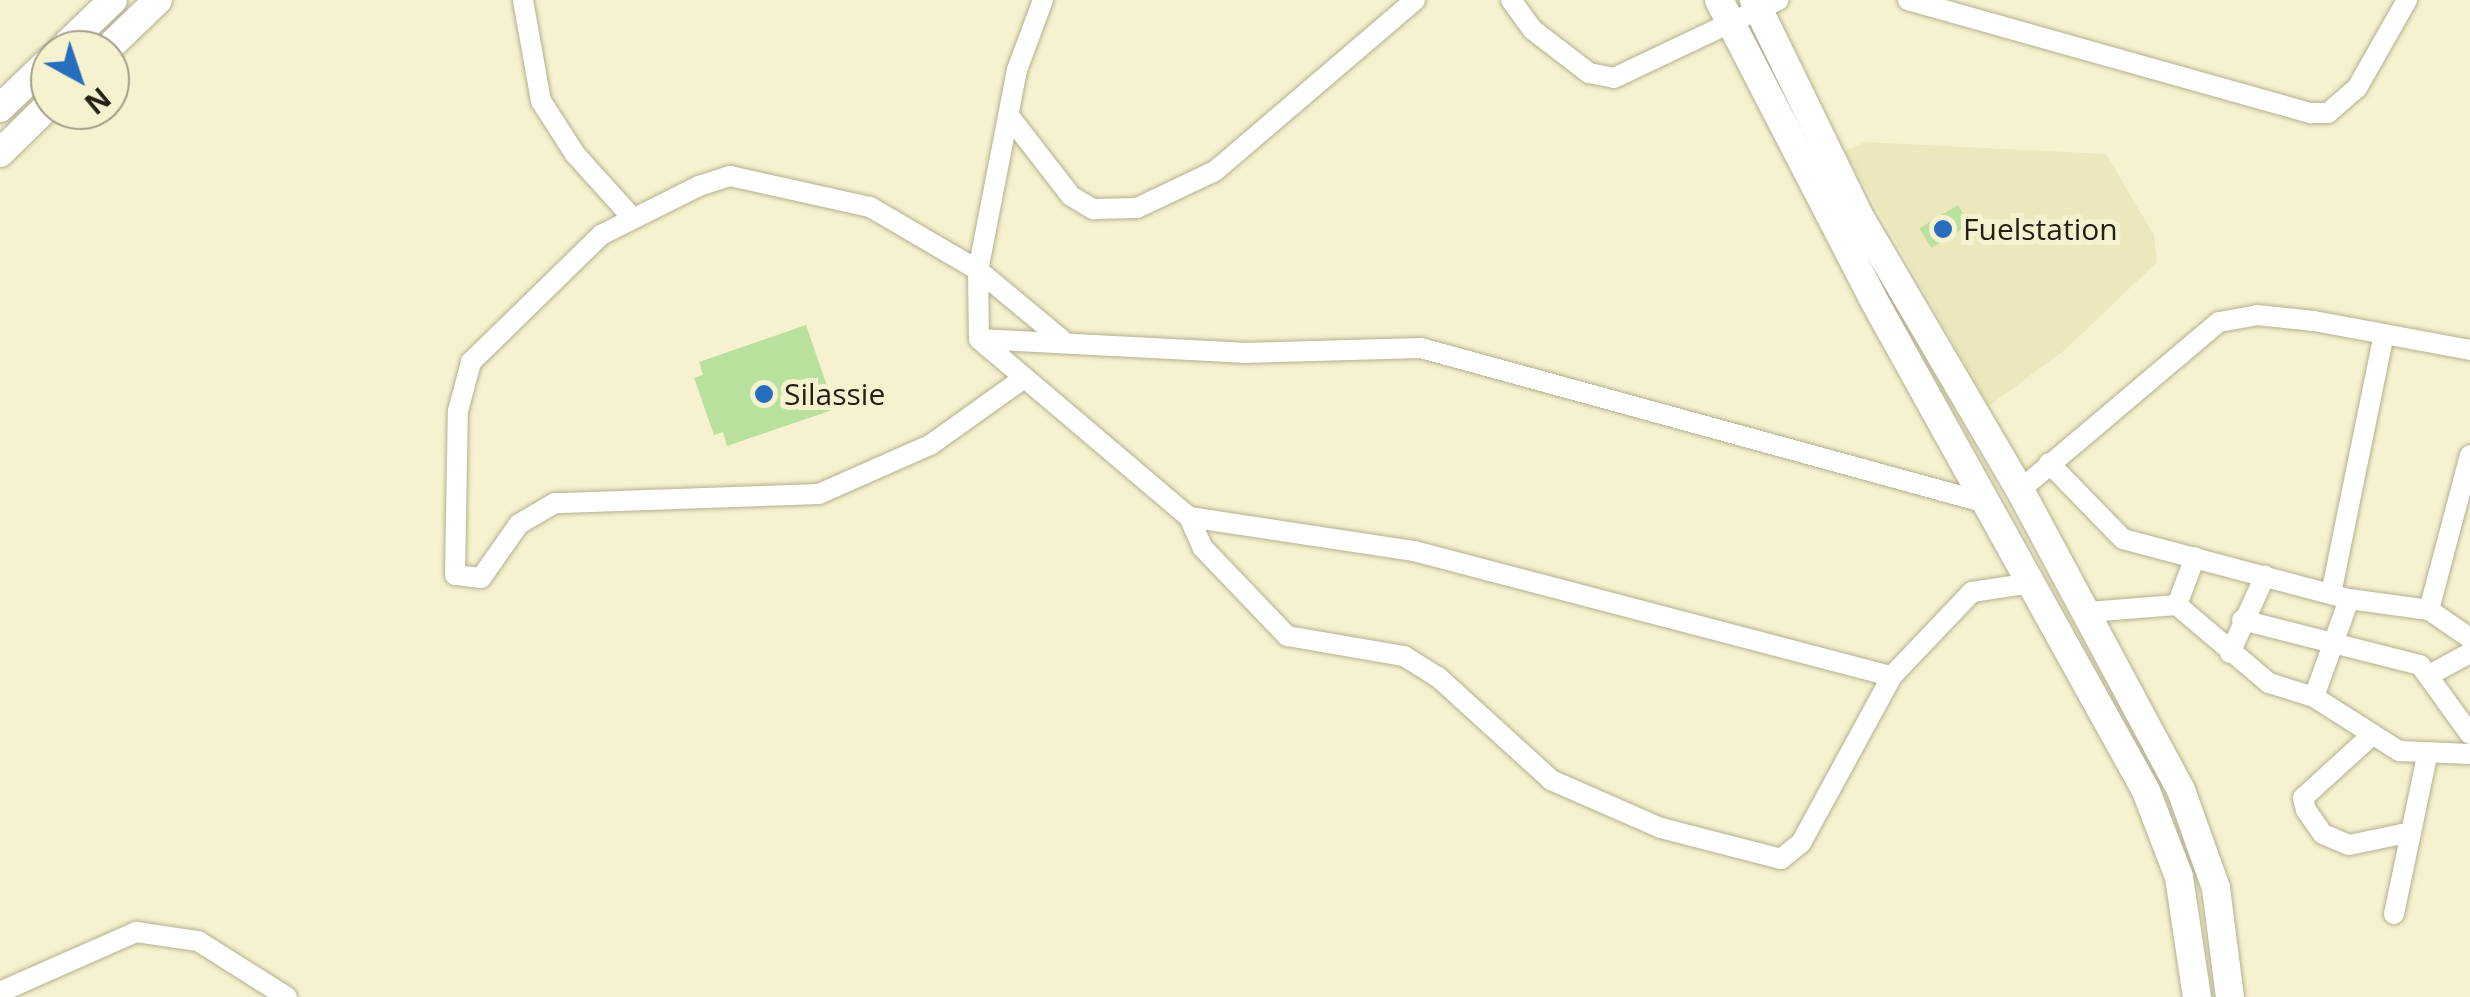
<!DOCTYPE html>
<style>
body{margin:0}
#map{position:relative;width:2470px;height:997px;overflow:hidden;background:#f6f2d0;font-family:"Open Sans",sans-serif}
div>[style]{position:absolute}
.built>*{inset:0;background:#ece7bd}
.building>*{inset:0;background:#bae09d;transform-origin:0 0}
.roads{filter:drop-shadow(0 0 2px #b4b08f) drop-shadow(0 0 2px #b4b08f)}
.minor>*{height:20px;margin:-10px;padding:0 10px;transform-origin:10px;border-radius:10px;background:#fff}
.major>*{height:28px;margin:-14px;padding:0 14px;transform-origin:14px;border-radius:14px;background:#fff}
.dots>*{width:28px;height:28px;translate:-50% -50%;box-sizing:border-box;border:5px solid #f6f2d0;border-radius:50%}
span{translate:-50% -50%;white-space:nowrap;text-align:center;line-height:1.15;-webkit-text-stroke:10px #f6f2d0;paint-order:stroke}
.poi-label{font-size:30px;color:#222114}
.left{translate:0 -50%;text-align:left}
.north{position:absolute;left:30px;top:30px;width:100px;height:100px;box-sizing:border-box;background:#f6f2d0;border:2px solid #a19e85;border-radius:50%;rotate:140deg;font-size:28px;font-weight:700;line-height:40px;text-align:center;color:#222114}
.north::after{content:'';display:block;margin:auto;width:35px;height:45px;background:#286ebf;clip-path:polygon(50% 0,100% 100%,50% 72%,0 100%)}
</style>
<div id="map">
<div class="built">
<div style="clip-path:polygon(1865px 142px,2106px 154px,2154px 235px,2157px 262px,2066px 349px,1989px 406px,1845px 151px)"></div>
</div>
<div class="building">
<div style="left:1958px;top:205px;width:23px;height:45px;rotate:59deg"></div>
<div style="clip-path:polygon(806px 325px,835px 409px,727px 446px,723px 432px,714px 435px,694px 378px,703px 375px,699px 362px)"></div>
</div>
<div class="roads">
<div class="minor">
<div style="left:523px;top:0;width:103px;rotate:79.9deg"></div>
<div style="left:541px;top:101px;width:63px;rotate:57.3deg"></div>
<div style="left:575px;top:154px;width:82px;rotate:48deg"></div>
<div style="left:1043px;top:0;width:75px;rotate:110.4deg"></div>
<div style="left:1017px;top:70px;width:204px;rotate:101deg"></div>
<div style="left:978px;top:270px;width:69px;rotate:89.2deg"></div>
<div style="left:979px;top:339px;width:275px;rotate:40.3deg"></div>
<div style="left:1189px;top:517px;width:228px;rotate:8.6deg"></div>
<div style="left:1414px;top:551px;width:494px;rotate:14.7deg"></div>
<div style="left:1892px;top:676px;width:116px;rotate:-46.4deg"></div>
<div style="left:1972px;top:592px;width:61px;rotate:-8.5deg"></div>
<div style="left:1511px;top:0;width:37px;rotate:54deg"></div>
<div style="left:1533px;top:30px;width:71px;rotate:37.5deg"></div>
<div style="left:1589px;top:73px;width:25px;rotate:11deg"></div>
<div style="left:1614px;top:78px;width:182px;rotate:-25.4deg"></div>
<div style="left:1908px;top:0;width:419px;rotate:15.7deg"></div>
<div style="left:2311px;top:113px;width:17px"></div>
<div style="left:2328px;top:113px;width:38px;rotate:-41deg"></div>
<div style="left:2357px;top:88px;width:101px;rotate:-60.4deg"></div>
<div style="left:1009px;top:116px;width:101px;rotate:52.2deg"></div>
<div style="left:1071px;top:196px;width:26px;rotate:31deg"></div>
<div style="left:1093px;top:209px;width:44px;rotate:-1.3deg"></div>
<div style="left:1137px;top:208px;width:86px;rotate:-25.4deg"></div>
<div style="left:1215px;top:171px;width:263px;rotate:-40.5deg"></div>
<div style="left:979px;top:339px;width:264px;rotate:3deg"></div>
<div style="left:1243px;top:353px;width:178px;rotate:-1.6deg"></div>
<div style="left:1421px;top:348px;width:590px;rotate:15.33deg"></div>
<div style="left:1024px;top:378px;width:115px;rotate:144.5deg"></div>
<div style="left:930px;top:445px;width:121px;rotate:156.2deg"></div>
<div style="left:819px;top:494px;width:264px;rotate:178deg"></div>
<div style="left:555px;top:503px;width:42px;rotate:149.7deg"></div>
<div style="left:519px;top:524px;width:66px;rotate:125.1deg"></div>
<div style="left:481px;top:578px;width:26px;rotate:-173deg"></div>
<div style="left:455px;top:575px;width:164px;rotate:-89deg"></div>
<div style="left:458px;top:411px;width:51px;rotate:-75.1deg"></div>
<div style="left:471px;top:362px;width:182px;rotate:-44.3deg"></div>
<div style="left:601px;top:235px;width:110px;rotate:-26.6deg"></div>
<div style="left:699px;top:186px;width:33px;rotate:-18deg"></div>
<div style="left:730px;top:176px;width:143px;rotate:12.5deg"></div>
<div style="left:870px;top:207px;width:125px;rotate:30.3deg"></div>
<div style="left:978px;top:270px;width:108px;rotate:39.7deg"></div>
<div style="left:2049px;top:463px;width:106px;rotate:45.8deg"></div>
<div style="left:2123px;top:539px;width:234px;rotate:14.9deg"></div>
<div style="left:2349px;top:599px;width:81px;rotate:7.8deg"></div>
<div style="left:2429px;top:610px;width:50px;rotate:34.3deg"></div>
<div style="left:2020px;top:490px;width:260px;rotate:-40.2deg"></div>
<div style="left:2219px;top:322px;width:39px;rotate:-10deg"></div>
<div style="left:2257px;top:315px;width:57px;rotate:6deg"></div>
<div style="left:2314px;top:321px;width:159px;rotate:10.5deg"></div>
<div style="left:1189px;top:517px;width:34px;rotate:66deg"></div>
<div style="left:1203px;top:548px;width:122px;rotate:46.3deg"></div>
<div style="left:1287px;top:636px;width:119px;rotate:9.7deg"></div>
<div style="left:1404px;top:656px;width:40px;rotate:32deg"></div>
<div style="left:1438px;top:677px;width:153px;rotate:42.3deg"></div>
<div style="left:1551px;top:780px;width:120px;rotate:23.6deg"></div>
<div style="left:1661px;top:828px;width:124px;rotate:14.5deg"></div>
<div style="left:1781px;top:859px;width:26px;rotate:-39deg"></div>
<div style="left:1801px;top:843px;width:190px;rotate:-61.4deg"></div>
<div style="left:2331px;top:594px;width:260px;rotate:-78.5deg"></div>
<div style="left:2177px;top:605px;width:51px;rotate:-69.4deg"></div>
<div style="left:2429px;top:610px;width:160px;rotate:-75.2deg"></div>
<div style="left:2088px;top:612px;width:89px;rotate:-4.5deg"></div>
<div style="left:2177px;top:605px;width:121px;rotate:40.3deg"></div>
<div style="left:2269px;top:683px;width:47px;rotate:17.3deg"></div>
<div style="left:2314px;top:697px;width:101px;rotate:32.4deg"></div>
<div style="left:2399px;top:751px;width:71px;rotate:2.4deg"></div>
<div style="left:2242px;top:620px;width:184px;rotate:14.2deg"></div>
<div style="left:2420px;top:665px;width:85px;rotate:54.1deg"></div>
<div style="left:2230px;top:653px;width:85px;rotate:-65.6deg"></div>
<div style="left:2431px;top:674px;width:44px;rotate:-28.3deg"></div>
<div style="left:2314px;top:697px;width:104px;rotate:-70.3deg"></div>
<div style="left:2372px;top:735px;width:93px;rotate:137.6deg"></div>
<div style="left:2303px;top:798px;width:12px;rotate:76deg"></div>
<div style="left:2306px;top:810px;width:29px;rotate:55deg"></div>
<div style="left:2323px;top:834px;width:28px;rotate:23deg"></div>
<div style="left:2349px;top:845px;width:59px;rotate:-11.7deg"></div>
<div style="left:2394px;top:914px;width:161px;rotate:-78.2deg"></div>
<div style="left:0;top:992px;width:149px;rotate:-23.8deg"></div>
<div style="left:136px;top:932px;width:63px;rotate:8.3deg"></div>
<div style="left:198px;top:941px;width:105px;rotate:32.2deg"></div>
</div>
<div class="major">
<div style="left:1719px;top:0;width:334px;rotate:62.7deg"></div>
<div style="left:1872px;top:297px;width:565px;rotate:60.98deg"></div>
<div style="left:2146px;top:791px;width:92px;rotate:69deg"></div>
<div style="left:2179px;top:877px;width:121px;rotate:81.5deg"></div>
<div style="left:1754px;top:0;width:244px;rotate:64deg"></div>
<div style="left:1861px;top:219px;width:314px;rotate:59.6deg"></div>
<div style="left:2020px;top:490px;width:340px;rotate:61.8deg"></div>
<div style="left:2181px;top:790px;width:104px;rotate:70.3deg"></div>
<div style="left:2216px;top:888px;width:110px;rotate:82.7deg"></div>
<div style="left:61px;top:50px;width:72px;rotate:-43.9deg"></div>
<div style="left:106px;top:50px;width:72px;rotate:-43.9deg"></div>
<div style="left:0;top:108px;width:69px;rotate:-43.8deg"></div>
<div style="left:0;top:153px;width:70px;rotate:-44.4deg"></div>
</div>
</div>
<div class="dots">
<div style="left:1943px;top:229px;background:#286ebf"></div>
<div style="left:764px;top:394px;background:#286ebf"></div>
</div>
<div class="poi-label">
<span class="left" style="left:1963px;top:229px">Fuelstation</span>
<span class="left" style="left:784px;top:394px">Silassie</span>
</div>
<div class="north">N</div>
</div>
